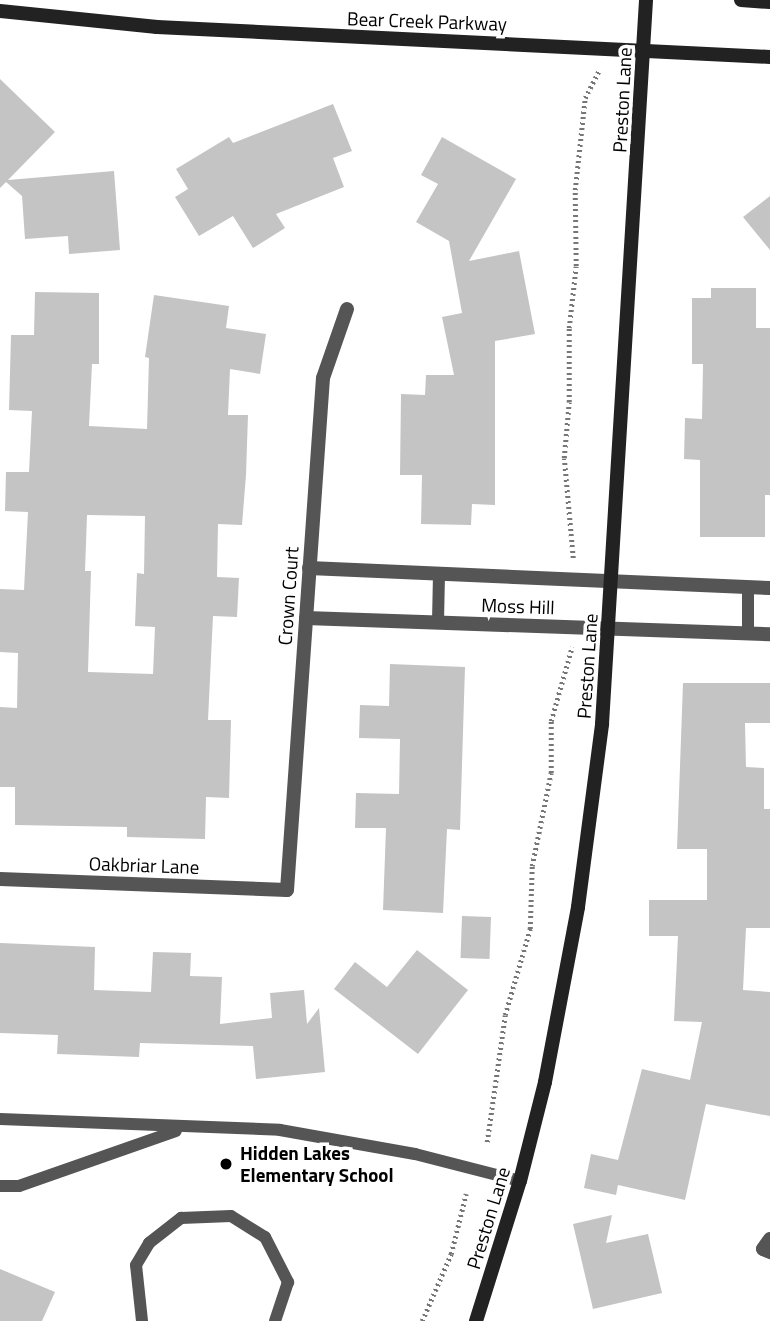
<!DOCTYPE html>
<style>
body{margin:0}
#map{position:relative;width:770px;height:1321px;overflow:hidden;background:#fff;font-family:"Titillium Web",sans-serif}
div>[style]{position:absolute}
.building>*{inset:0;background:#c4c4c4;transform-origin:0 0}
.path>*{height:4.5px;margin-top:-2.25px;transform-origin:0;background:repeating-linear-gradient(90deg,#777 0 2px,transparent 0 5.5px)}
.lane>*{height:12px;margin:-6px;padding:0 6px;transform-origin:6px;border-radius:6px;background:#555}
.street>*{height:14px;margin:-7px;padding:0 7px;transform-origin:7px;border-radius:7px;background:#555}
.secondary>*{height:14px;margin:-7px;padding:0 7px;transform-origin:7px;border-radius:7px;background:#222}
.dots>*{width:19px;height:19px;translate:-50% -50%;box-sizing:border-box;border:4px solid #fff;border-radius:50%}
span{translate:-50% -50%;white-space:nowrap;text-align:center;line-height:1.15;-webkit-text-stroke:7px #fff;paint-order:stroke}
.street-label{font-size:19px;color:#000}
.poi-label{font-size:19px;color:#000;font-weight:700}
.left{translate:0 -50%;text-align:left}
</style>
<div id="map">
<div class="building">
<div style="clip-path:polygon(0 79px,55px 132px,8px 180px,114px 171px,120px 250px,69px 254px,68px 236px,25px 239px,22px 196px,6px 182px,0 188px)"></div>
<div style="clip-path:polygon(333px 104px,352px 151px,333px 158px,344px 187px,276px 214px,285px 228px,253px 248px,233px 216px,199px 236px,175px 197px,188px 189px,176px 169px,229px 137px,233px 143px)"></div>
<div style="clip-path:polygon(442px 137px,516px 179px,469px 261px,519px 251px,535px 334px,495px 341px,495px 505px,472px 504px,471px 525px,421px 524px,422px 475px,400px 475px,401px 394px,425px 395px,426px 375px,454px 375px,442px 317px,462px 313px,449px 241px,416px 222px,438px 184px,421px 175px)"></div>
<div style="clip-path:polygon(770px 196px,770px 250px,743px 217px)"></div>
<div style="clip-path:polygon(711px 288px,756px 288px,756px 328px,770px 328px,770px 495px,765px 495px,765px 537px,700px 537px,700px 460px,684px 459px,685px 418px,702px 419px,703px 364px,692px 364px,692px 298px,711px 298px)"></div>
<div style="clip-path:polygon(evenodd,35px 292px,99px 293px,99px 364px,92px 364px,89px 426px,147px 429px,149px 358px,145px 357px,154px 295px,229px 306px,226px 328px,266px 334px,260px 374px,230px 369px,228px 415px,248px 415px,246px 475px,242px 525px,218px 524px,217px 577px,239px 578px,237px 617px,213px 616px,208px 720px,231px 720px,229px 798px,206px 797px,205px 839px,127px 837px,127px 827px,15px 825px,15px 787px,0 787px,0 707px,17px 708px,18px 653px,0 652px,0 589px,24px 590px,28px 512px,5px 511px,6px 472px,29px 472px,32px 411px,9px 410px,11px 335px,34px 335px,35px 292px,87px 515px,145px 516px,144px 574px,137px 573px,135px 626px,155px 627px,153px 674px,88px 672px,91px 571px,85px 571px,87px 515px)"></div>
<div style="clip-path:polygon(390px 664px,465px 667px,460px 830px,447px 829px,443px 913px,383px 910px,386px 828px,355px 828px,356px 793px,399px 794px,400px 739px,359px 738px,360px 705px,389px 706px)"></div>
<div style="clip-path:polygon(683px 683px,770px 683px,770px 723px,745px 723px,746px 767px,764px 768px,764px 809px,770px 809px,770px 928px,746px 928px,743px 990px,770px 992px,770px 1116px,706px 1104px,685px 1200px,618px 1185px,616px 1195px,584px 1188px,591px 1154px,618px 1160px,642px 1069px,690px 1080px,702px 1022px,674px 1021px,678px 936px,649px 936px,649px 900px,707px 900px,707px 849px,677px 849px)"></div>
<div style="left:462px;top:916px;width:29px;height:42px;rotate:2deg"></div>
<div style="clip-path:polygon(0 943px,95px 947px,94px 990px,151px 992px,153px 952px,191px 953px,190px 976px,222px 977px,220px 1024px,272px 1018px,270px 993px,304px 990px,307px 1024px,319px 1008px,325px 1072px,256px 1079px,253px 1046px,140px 1043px,139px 1057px,57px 1054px,58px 1035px,0 1033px)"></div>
<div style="clip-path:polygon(417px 950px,468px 990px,418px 1054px,334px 989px,355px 962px,387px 987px)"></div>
<div style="clip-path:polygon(612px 1215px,606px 1243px,648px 1234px,662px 1293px,593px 1309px,573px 1224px)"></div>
<div style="clip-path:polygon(0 1269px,55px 1292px,42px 1321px,0 1321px)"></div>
</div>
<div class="path">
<div style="left:573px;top:558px;width:100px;rotate:-95.1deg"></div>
<div style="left:564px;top:458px;width:56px;rotate:-84.9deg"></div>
<div style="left:569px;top:402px;width:74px;rotate:-90deg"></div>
<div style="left:569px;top:328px;width:62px;rotate:-83.6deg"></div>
<div style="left:576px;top:266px;width:76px;rotate:-90.8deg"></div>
<div style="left:575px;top:190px;width:93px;rotate:-83.8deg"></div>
<div style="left:585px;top:98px;width:30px;rotate:-63deg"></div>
<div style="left:487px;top:1142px;width:128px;rotate:-81.9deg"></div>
<div style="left:505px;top:1015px;width:90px;rotate:-73.8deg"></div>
<div style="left:530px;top:929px;width:63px;rotate:-88.2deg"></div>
<div style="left:532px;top:866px;width:95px;rotate:-78.5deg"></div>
<div style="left:551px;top:773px;width:52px;rotate:-90deg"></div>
<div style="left:551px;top:721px;width:77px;rotate:-74.2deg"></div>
<div style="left:422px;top:1321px;width:73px;rotate:-66.6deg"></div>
<div style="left:451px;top:1254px;width:62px;rotate:-76deg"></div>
</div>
<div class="lane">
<div style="left:748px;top:587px;width:46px;rotate:90deg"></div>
<div style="left:438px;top:622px;width:48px;rotate:-88.8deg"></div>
<div style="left:0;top:1119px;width:280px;rotate:2.2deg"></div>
<div style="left:280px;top:1130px;width:137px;rotate:10.1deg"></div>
<div style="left:415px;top:1154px;width:108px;rotate:14.4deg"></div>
<div style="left:0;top:1186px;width:19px"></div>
<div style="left:19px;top:1186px;width:166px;rotate:-19.3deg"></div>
<div style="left:142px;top:1321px;width:56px;rotate:-96.1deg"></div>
<div style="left:136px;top:1265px;width:26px;rotate:-59deg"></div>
<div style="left:149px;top:1243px;width:41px;rotate:-38deg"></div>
<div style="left:181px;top:1218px;width:50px;rotate:-2.3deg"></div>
<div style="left:231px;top:1216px;width:40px;rotate:32deg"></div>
<div style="left:265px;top:1237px;width:51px;rotate:62.9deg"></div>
<div style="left:288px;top:1282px;width:41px;rotate:108.4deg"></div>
</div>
<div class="street">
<div style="left:309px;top:568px;width:461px;rotate:2.5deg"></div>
<div style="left:306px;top:618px;width:464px;rotate:2deg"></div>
<div style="left:0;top:879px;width:287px;rotate:2.2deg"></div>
<div style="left:287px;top:890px;width:513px;rotate:-85.98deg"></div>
<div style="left:323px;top:378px;width:73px;rotate:-70.8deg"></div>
<div style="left:770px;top:1239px;width:12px;rotate:125deg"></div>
<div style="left:763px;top:1249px;width:8px;rotate:23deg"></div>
</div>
<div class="secondary">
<div style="left:741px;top:0;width:29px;rotate:4deg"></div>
<div style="left:0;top:11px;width:158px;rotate:5.8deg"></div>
<div style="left:157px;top:27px;width:614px;rotate:2.8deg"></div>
<div style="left:476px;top:1321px;width:147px;rotate:-72.6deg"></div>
<div style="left:520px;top:1181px;width:102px;rotate:-75.8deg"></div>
<div style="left:545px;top:1082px;width:178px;rotate:-79.3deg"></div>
<div style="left:578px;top:907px;width:185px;rotate:-82.5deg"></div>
<div style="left:602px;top:724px;width:725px;rotate:-86.52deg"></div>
</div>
<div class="dots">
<div style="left:226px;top:1164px;background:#000"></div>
</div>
<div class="street-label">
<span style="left:427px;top:21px;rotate:2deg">Bear Creek Parkway</span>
<span style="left:622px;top:100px;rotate:-87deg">Preston Lane</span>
<span style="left:288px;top:596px;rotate:-86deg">Crown Court</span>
<span style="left:518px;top:606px;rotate:2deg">Moss Hill</span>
<span style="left:587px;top:666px;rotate:-86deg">Preston Lane</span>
<span style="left:144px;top:865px;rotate:2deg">Oakbriar Lane</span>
<span style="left:488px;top:1218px;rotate:-73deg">Preston Lane</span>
</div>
<div class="poi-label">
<span class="left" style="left:240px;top:1164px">Hidden Lakes<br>Elementary School</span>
</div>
</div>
